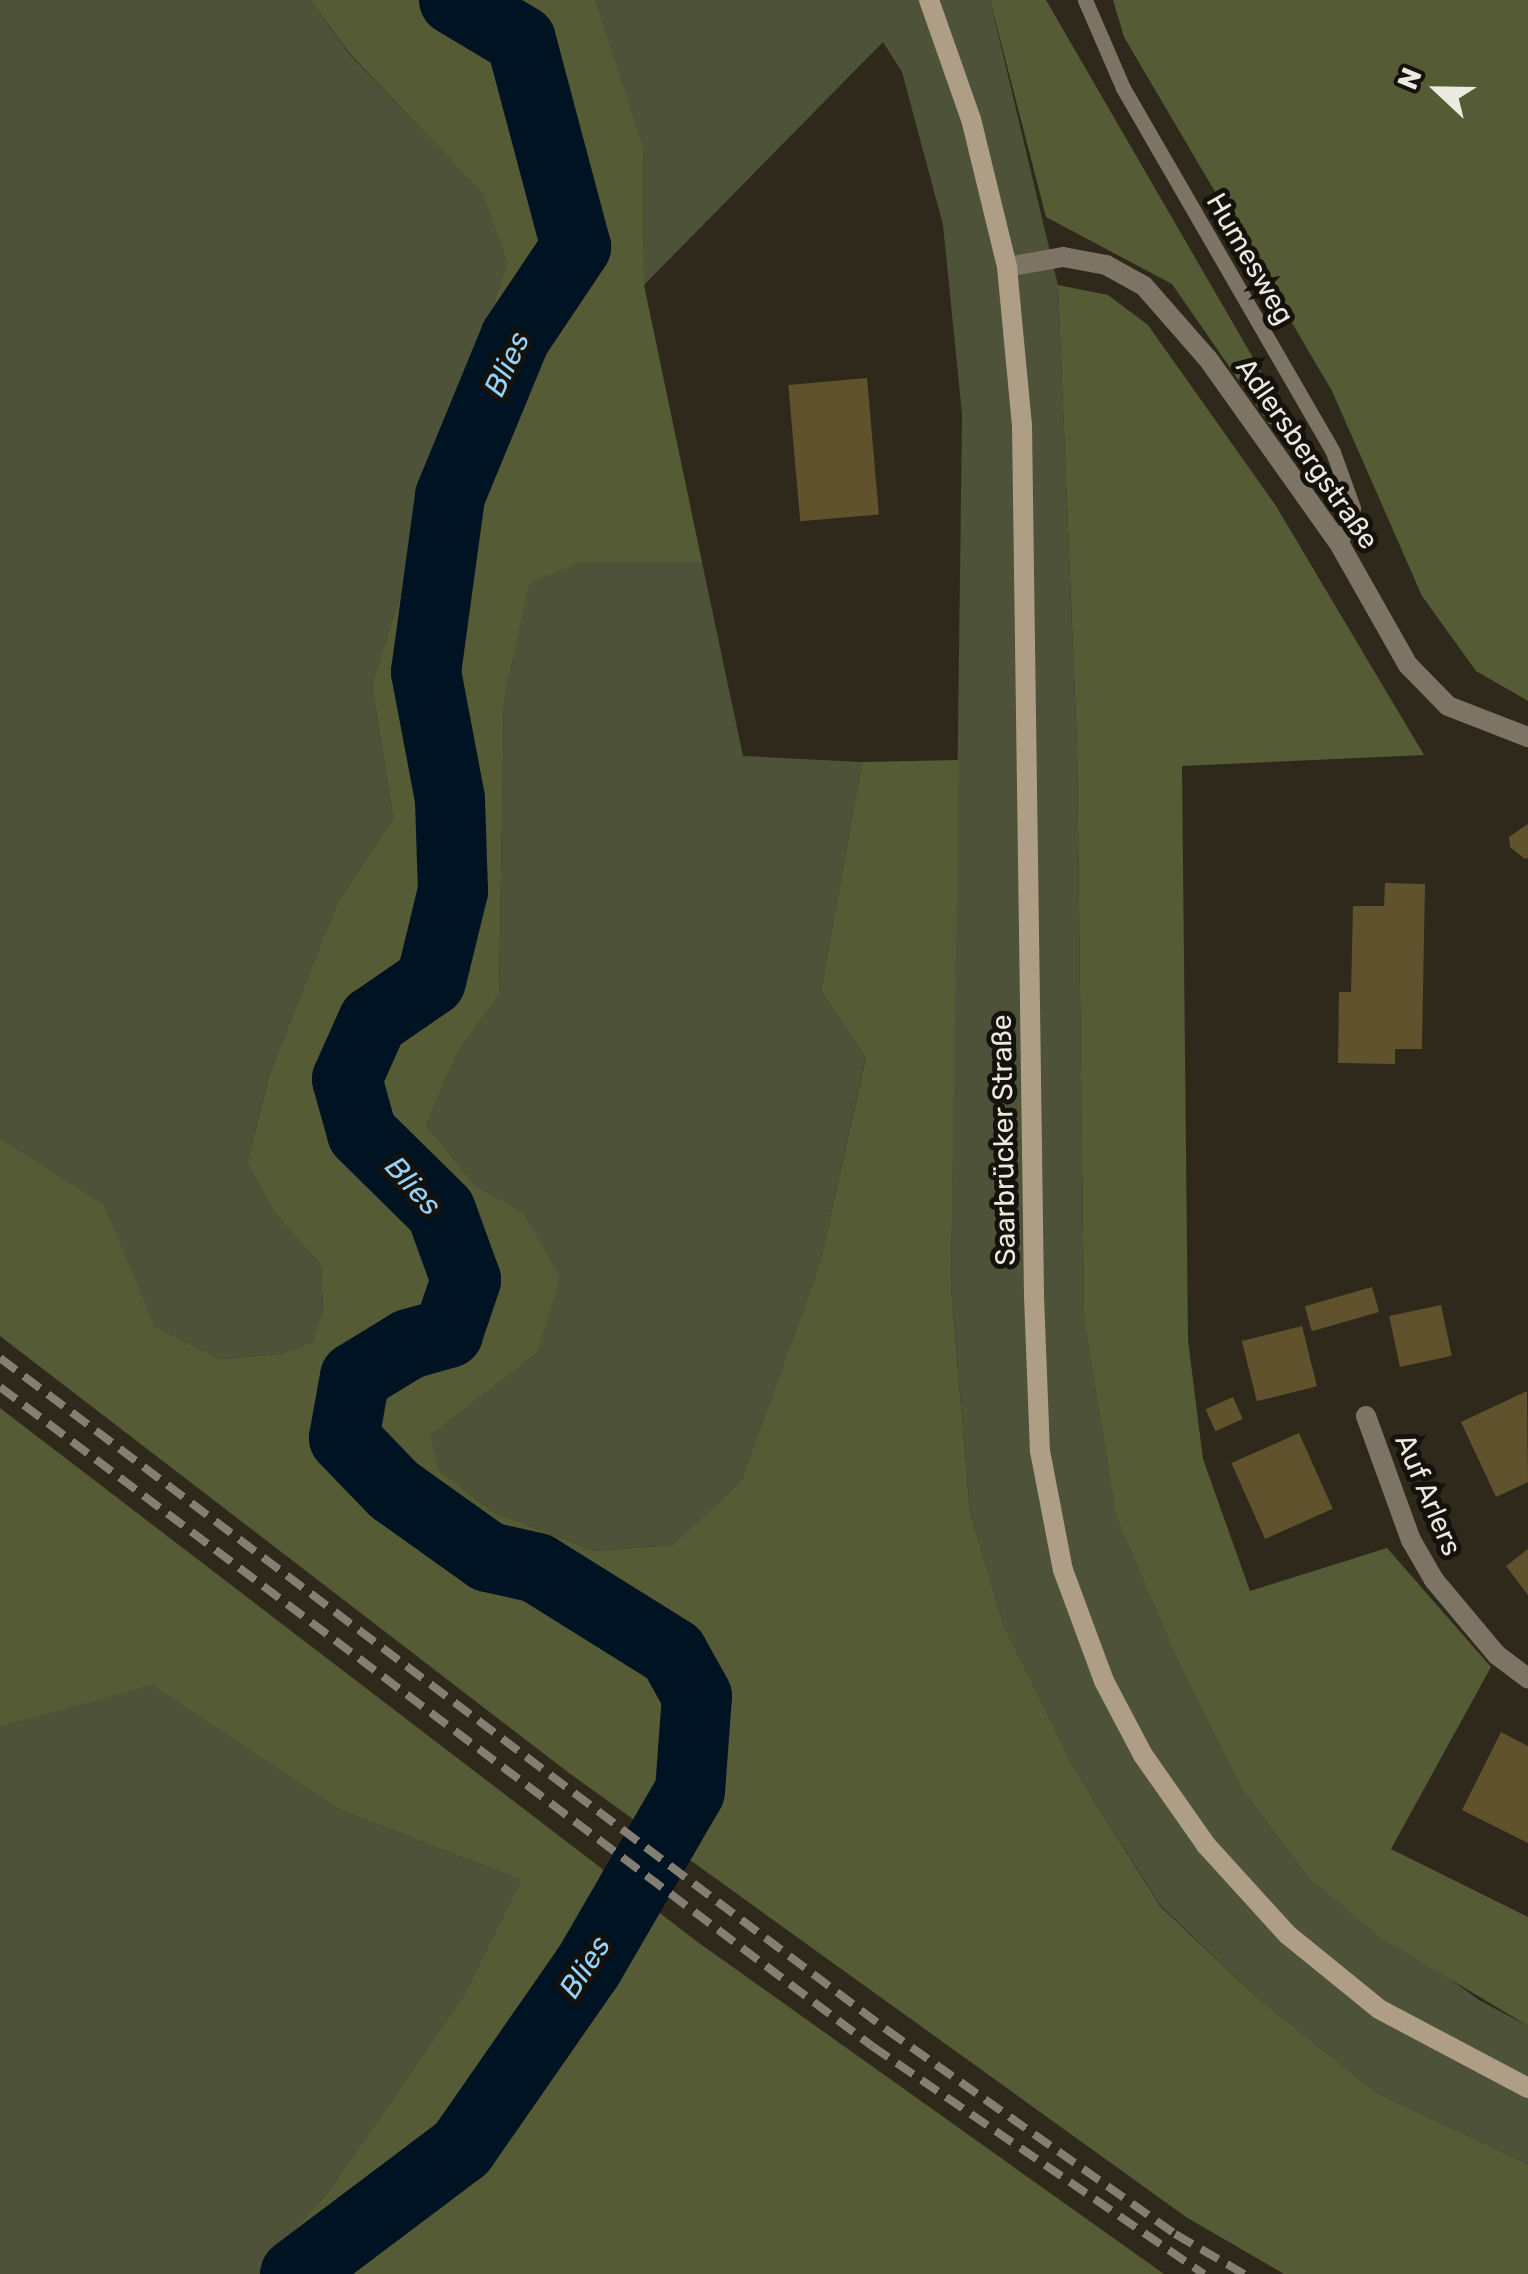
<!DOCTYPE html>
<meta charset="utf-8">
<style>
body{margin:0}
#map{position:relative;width:1528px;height:2274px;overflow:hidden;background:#2e291a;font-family:Rubik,sans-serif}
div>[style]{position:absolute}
.green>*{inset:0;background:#4d5238}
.forest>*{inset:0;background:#545b35}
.river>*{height:70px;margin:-35px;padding:0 35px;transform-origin:35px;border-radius:35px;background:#001322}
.building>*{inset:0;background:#5f522d;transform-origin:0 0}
.lane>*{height:15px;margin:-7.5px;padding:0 7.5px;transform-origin:7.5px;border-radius:7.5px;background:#7e7465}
.street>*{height:20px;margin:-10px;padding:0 10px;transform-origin:10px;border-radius:10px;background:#7e7465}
.secondary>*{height:20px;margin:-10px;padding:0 10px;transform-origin:10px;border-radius:10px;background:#af9e86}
.rail>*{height:8px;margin-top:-4px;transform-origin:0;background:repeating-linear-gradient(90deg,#847f73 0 20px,transparent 0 30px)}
span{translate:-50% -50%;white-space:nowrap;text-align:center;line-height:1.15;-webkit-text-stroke:10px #14120b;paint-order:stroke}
.street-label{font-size:28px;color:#ece9df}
.water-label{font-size:30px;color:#94d1fb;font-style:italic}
.north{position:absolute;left:1388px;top:40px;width:100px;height:100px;-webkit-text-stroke:8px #14120b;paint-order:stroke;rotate:292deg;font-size:28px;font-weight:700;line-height:40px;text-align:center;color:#ece9df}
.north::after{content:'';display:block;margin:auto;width:35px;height:45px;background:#ece9df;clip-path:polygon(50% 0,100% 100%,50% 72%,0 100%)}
</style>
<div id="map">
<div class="green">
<div style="clip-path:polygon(0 0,310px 0,351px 56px,484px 193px,507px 262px,372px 684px,393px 818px,337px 903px,271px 1070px,247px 1163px,275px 1214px,321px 1265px,323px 1309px,312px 1342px,280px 1354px,220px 1359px,154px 1327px,104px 1204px,0 1138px)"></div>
<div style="clip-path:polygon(596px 0,990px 0,1058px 285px,1077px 746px,1084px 1317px,1116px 1517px,1179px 1664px,1243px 1791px,1307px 1876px,1479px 2000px,1528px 2026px,1528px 2164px,1377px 2093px,1255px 1996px,1160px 1905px,1074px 1768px,1004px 1626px,970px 1512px,951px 1287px,962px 414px,943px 225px,902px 72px,883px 42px,644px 285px,643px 145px)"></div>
<div style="clip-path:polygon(581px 562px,702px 562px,743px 756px,862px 762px,821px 991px,866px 1056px,820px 1263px,741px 1481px,672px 1545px,594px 1551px,493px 1512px,440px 1471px,429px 1435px,537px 1353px,522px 1211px,476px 1186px,426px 1125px,456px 1056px,499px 994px,504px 699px,530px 582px)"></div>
<div style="clip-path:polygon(152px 1684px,338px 1809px,521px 1880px,464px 1995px,329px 2191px,270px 2257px,264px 2274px,0 2274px,0 1727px)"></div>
</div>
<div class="forest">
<div style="clip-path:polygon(310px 0,596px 0,643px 145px,644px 285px,702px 562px,581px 562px,530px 583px,504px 699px,499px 994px,456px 1056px,426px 1125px,476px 1186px,522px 1211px,560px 1277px,537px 1353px,430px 1435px,440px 1471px,493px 1512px,594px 1551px,672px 1545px,741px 1481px,820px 1263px,866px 1057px,821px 991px,862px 762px,959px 760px,951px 1287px,970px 1512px,1004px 1626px,1074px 1768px,1160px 1906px,1255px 1996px,1377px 2093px,1528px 2164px,1528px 2274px,1284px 2274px,1186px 2217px,569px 1773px,0 1336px,0 1138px,104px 1204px,155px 1327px,220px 1359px,280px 1354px,312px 1342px,323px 1309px,321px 1265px,275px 1214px,247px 1163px,271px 1070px,337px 903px,393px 818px,372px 684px,507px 262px,483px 193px,351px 55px)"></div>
<div style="clip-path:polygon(990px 0,1046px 0,1285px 413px,1283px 426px,1269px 424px,1172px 284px,1046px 217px)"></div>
<div style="clip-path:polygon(1113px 0,1528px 0,1528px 701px,1476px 671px,1422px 596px,1332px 391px,1124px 37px)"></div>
<div style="clip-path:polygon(1058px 285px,1108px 295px,1148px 325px,1276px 506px,1424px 755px,1182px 766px,1188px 1340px,1203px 1459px,1250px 1591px,1387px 1548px,1491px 1667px,1391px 1849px,1528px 1917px,1528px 2026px,1378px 1936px,1307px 1876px,1243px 1791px,1179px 1664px,1116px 1517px,1084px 1318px,1077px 746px)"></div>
<div style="clip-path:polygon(0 1408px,699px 1943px,1164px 2274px,264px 2274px,270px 2257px,329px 2191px,464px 1995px,521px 1880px,338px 1809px,152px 1685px,0 1727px)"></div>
</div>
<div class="river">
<div style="left:295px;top:2274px;width:209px;rotate:-37deg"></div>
<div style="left:462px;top:2148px;width:221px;rotate:-55.2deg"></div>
<div style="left:588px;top:1967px;width:203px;rotate:-59.9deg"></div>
<div style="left:690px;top:1791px;width:95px;rotate:-85.8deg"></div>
<div style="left:697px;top:1696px;width:49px;rotate:-119.2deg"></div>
<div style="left:673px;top:1653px;width:160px;rotate:-148deg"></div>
<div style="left:537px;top:1568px;width:50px;rotate:-167.3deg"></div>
<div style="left:488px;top:1557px;width:115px;rotate:-144.5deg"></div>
<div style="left:394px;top:1490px;width:72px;rotate:-133.9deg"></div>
<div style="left:344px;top:1438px;width:62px;rotate:-79.8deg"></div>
<div style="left:355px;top:1377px;width:63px;rotate:-31.4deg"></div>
<div style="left:409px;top:1344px;width:41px;rotate:-15.8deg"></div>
<div style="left:448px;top:1333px;width:56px;rotate:-71.2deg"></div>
<div style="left:466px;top:1280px;width:73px;rotate:-109.9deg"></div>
<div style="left:441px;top:1211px;width:111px;rotate:-135.4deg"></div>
<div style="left:362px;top:1133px;width:56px;rotate:-105.5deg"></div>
<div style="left:347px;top:1079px;width:64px;rotate:-65.9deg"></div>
<div style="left:373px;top:1021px;width:70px;rotate:-34.6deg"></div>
<div style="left:431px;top:981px;width:93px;rotate:-76.3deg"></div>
<div style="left:453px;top:891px;width:92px;rotate:-91.9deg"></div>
<div style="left:450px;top:799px;width:129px;rotate:-100.7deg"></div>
<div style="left:426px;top:672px;width:178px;rotate:-82.2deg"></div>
<div style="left:450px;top:496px;width:171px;rotate:-67.6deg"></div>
<div style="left:515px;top:338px;width:110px;rotate:-56.2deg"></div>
<div style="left:576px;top:247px;width:214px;rotate:-104.9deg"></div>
<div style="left:521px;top:40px;width:78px;rotate:-149.2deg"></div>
</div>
<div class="building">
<div style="left:867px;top:378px;width:137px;height:79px;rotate:85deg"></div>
<div style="clip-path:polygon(1528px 824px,1528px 858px,1525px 859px,1510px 847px,1509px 837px)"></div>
<div style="clip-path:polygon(1385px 883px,1425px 884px,1422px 1049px,1395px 1049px,1395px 1064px,1338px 1063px,1339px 992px,1351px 992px,1353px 906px,1384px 906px)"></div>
<div style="left:1372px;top:1287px;width:26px;height:70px;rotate:74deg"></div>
<div style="left:1441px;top:1305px;width:52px;height:53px;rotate:78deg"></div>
<div style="left:1302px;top:1326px;width:62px;height:62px;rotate:76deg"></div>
<div style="clip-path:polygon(1527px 1391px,1528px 1482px,1496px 1497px,1461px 1422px)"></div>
<div style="left:1233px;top:1397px;width:24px;height:30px;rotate:66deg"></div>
<div style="left:1299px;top:1433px;width:83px;height:74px;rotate:66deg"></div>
<div style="clip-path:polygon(1528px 1549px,1528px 1595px,1506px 1566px)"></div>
<div style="clip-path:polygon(1501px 1732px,1528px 1746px,1528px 1843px,1462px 1810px)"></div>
</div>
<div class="lane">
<div style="left:1085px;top:0;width:96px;rotate:66.6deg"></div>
<div style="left:1123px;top:88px;width:420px;rotate:60deg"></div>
<div style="left:1333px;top:452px;width:59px;rotate:70.3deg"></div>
<div style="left:1353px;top:508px;width:39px;rotate:109deg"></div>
</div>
<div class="street">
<div style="left:1007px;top:267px;width:57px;rotate:-10.1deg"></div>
<div style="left:1063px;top:257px;width:44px;rotate:10.5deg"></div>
<div style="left:1106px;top:265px;width:43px;rotate:28.9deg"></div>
<div style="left:1144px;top:286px;width:97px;rotate:48.8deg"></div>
<div style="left:1208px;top:359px;width:228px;rotate:54.6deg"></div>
<div style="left:1340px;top:545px;width:138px;rotate:60.5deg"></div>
<div style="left:1408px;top:665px;width:57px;rotate:45.7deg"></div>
<div style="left:1448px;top:706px;width:86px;rotate:21.2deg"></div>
<div style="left:1366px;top:1416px;width:132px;rotate:70.1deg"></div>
<div style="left:1411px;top:1540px;width:46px;rotate:60.1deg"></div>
<div style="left:1434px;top:1580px;width:98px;rotate:50deg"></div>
<div style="left:1497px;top:1655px;width:39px;rotate:37deg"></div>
</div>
<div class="secondary">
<div style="left:929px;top:0;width:126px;rotate:70.6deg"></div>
<div style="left:971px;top:119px;width:152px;rotate:76.3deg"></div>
<div style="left:1007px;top:267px;width:159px;rotate:84.6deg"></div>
<div style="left:1022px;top:425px;width:871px;rotate:89.21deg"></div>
<div style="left:1034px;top:1296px;width:155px;rotate:87.8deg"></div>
<div style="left:1040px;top:1451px;width:121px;rotate:79.1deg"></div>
<div style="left:1063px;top:1570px;width:118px;rotate:69.7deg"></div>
<div style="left:1104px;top:1681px;width:84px;rotate:62.2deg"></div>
<div style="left:1143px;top:1755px;width:110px;rotate:55deg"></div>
<div style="left:1206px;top:1845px;width:122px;rotate:47.7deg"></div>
<div style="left:1288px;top:1935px;width:117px;rotate:39.1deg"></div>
<div style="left:1379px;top:2009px;width:169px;rotate:27.9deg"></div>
</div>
<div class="rail">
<div style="left:0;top:1358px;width:1113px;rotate:37.15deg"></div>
<div style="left:887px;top:2030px;width:353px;rotate:35.3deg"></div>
<div style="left:1175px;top:2234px;width:80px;rotate:30.1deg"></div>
<div style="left:0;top:1387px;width:1093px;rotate:37.08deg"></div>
<div style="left:872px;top:2046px;width:403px;rotate:34.5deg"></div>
</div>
<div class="street-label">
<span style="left:1250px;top:259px;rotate:60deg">Humesweg</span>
<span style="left:1307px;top:454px;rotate:55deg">Adlersbergstraße</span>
<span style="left:1004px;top:1140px;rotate:-91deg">Saarbrücker Straße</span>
<span style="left:1428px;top:1495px;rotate:67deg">Auf Arlers</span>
</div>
<div class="water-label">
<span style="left:507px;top:364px;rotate:-65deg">Blies</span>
<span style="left:413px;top:1186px;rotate:48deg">Blies</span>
<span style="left:585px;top:1967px;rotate:-57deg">Blies</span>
</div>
<div class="north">N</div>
</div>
